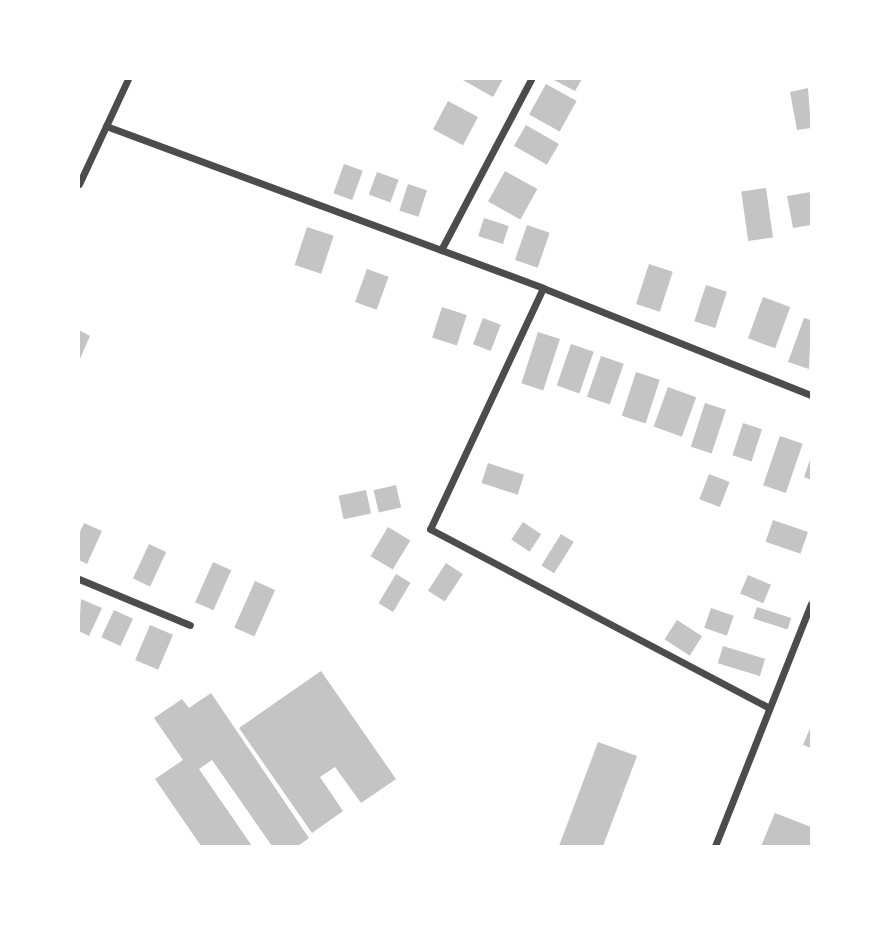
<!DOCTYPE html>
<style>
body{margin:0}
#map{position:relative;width:890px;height:925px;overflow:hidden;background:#fff;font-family:"Open Sans",sans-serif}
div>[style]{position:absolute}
.building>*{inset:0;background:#c4c4c4;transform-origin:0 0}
.minor>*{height:7px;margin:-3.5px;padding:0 3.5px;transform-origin:3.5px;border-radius:3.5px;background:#4c4c4c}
span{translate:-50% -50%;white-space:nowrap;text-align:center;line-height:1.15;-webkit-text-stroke:6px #fff;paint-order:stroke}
.frame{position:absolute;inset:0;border:80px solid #fff;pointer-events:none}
</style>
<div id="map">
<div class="building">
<div style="clip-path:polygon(461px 79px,503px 79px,493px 97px)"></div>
<div style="clip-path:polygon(552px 79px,582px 79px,575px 91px)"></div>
<div style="left:546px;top:84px;width:35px;height:35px;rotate:29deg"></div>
<div style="clip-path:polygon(808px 88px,811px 128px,797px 130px,790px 92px)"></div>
<div style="left:448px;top:101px;width:34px;height:32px;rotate:28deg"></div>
<div style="left:526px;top:125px;width:38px;height:24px;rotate:30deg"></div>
<div style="left:344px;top:164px;width:20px;height:31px;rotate:20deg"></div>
<div style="left:505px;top:171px;width:37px;height:35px;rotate:29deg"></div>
<div style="left:377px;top:172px;width:23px;height:24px;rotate:20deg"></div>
<div style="left:408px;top:184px;width:20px;height:28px;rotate:18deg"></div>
<div style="left:766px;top:188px;width:50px;height:25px;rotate:82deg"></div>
<div style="clip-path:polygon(811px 192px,811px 225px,793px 228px,787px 196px)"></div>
<div style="left:484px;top:218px;width:26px;height:19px;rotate:18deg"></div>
<div style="left:527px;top:225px;width:24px;height:37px;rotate:19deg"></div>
<div style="left:307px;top:227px;width:28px;height:40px;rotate:18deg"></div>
<div style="left:649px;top:264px;width:25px;height:42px;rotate:18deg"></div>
<div style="left:367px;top:269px;width:23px;height:35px;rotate:20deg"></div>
<div style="left:706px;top:285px;width:22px;height:38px;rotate:18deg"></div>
<div style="left:763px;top:297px;width:29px;height:44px;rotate:20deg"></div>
<div style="left:442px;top:307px;width:26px;height:32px;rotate:18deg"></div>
<div style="left:483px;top:318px;width:19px;height:28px;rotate:21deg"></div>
<div style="clip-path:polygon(804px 318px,811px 320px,809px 369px,788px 362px)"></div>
<div style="clip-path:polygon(79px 330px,90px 336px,79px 361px)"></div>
<div style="left:538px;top:332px;width:23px;height:54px;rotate:18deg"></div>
<div style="left:571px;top:344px;width:24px;height:44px;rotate:19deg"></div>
<div style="left:601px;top:356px;width:24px;height:43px;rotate:19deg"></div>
<div style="left:636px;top:372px;width:25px;height:46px;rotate:18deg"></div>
<div style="left:668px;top:387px;width:30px;height:42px;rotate:20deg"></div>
<div style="left:705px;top:403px;width:22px;height:46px;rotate:18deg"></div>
<div style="left:743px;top:423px;width:20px;height:34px;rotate:18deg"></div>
<div style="left:780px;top:436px;width:24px;height:52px;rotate:19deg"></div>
<div style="clip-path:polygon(811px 457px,811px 480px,804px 477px)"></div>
<div style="left:488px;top:463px;width:38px;height:21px;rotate:18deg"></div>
<div style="left:709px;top:474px;width:22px;height:27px;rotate:21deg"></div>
<div style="left:396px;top:485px;width:23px;height:23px;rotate:77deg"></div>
<div style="left:366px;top:490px;width:24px;height:28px;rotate:78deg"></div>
<div style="left:773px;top:520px;width:37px;height:23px;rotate:19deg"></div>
<div style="left:523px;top:522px;width:22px;height:21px;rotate:34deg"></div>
<div style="clip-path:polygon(84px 523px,102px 531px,87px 564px,79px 560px,79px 534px)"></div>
<div style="left:388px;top:527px;width:26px;height:34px;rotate:31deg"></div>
<div style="left:561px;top:534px;width:15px;height:37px;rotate:32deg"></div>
<div style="left:149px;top:544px;width:19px;height:38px;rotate:25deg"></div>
<div style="left:213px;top:562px;width:20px;height:44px;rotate:24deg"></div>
<div style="left:446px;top:563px;width:20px;height:33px;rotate:33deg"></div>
<div style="left:396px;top:574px;width:17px;height:34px;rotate:31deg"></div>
<div style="left:748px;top:575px;width:25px;height:20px;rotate:23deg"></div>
<div style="left:255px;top:581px;width:22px;height:51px;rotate:24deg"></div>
<div style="clip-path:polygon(81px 599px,102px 608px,89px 636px,79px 631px)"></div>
<div style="left:757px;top:607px;width:36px;height:12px;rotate:18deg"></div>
<div style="left:711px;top:608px;width:24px;height:21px;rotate:19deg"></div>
<div style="left:114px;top:610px;width:21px;height:30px;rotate:25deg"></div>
<div style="left:677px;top:620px;width:30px;height:23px;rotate:33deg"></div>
<div style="left:150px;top:625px;width:25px;height:38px;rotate:23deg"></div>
<div style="left:723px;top:646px;width:44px;height:18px;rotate:17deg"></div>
<div style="clip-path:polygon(321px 671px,396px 779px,361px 803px,335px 767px,320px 777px,343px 811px,312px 833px,239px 728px)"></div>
<div style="clip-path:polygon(211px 693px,309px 838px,298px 846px,272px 846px,212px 760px,199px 769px,252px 846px,201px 846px,155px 779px,183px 760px,154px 718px,182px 699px,189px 708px)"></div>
<div style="clip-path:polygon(811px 726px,811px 748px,803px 745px)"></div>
<div style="clip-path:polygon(598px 742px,637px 756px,603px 846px,559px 846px)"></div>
<div style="clip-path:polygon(775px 813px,811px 827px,811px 846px,761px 846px)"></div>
</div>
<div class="minor">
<div style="left:106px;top:126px;width:466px;rotate:20.3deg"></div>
<div style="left:543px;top:288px;width:289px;rotate:21.8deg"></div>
<div style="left:79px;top:184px;width:116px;rotate:-65deg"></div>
<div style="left:441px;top:250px;width:193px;rotate:-62.2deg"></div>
<div style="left:543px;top:288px;width:266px;rotate:115.1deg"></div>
<div style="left:430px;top:529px;width:383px;rotate:27.8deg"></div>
<div style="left:79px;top:579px;width:120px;rotate:22.5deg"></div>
<div style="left:715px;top:846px;width:260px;rotate:-68.4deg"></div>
</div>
<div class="frame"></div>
</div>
